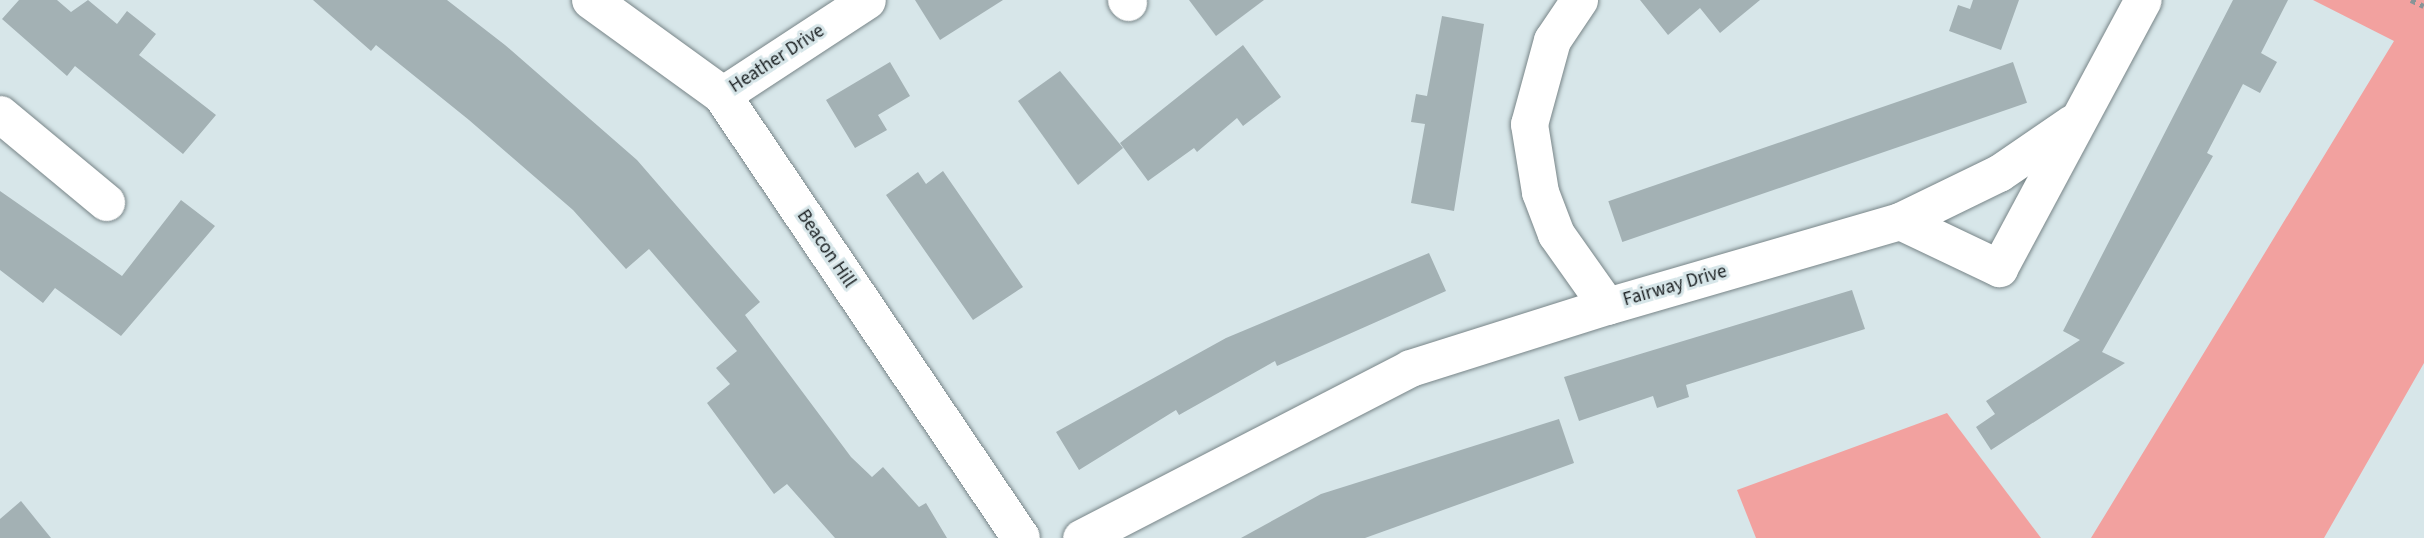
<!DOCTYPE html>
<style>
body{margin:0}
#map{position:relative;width:2424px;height:538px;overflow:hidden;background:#d7e6e9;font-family:"Source Sans 3",sans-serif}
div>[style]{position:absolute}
.green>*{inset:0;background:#f2a19f}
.building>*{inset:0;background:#a3b1b4;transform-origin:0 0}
.path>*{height:4.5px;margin-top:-2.25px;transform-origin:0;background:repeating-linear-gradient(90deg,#899497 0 5px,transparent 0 10px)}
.roads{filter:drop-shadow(0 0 2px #788588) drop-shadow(0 0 2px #788588)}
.street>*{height:37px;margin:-18.5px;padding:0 18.5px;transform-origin:18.5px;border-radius:18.5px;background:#fff}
.secondary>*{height:38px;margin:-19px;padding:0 19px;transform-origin:19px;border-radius:19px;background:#fff}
span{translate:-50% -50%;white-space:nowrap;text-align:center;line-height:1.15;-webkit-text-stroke:6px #d7e6e9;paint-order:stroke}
.street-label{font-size:19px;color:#1a1f21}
</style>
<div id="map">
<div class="green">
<div style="clip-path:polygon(2313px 0,2424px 0,2424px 363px,2324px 538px,2091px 538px,2394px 41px)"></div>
<div style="clip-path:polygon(1947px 413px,2041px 538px,1756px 538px,1737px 490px)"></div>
</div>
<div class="building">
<div style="clip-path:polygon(19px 0,57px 0,71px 12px,88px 0,117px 24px,127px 11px,156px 34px,139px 55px,216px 115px,183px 154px,75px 66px,67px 76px,2px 19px)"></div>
<div style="clip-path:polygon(313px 0,447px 0,505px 45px,637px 160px,760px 302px,745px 315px,851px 457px,872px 477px,883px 467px,919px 507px,926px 503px,947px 538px,835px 538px,787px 484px,774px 494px,707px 403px,730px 384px,716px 368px,737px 351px,649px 249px,626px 269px,573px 210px,469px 120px,376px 45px,371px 51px)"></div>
<div style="clip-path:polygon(915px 0,1003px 0,940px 40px)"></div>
<div style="clip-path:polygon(1189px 0,1264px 0,1216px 36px)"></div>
<div style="clip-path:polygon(1640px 0,1760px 0,1720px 33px,1700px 8px,1668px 35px)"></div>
<div style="clip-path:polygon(1973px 0,2019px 0,2001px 50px,1949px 31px,1958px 5px,1970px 9px)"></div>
<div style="clip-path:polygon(2233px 0,2288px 0,2261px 53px,2277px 62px,2260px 93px,2243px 84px,2207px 153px,2213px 156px,2102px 352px,2125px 363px,1991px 450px,1976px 427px,1995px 414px,1986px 401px,2080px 340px,2063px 331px)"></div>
<div style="clip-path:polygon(1442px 16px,1484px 24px,1454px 211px,1411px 203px,1425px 124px,1411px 122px,1416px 94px,1427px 96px)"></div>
<div style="clip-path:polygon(1243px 45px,1281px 97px,1243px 126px,1237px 118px,1197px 152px,1194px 148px,1148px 181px,1120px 143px)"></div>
<div style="clip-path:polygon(890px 62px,910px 96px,878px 115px,887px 130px,855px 148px,826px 100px)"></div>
<div style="left:2013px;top:62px;width:43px;height:428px;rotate:71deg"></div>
<div style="clip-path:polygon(1060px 71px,1123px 148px,1078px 185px,1018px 101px)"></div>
<div style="clip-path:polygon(943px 171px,1023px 287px,973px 320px,886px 195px,918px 172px,926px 184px)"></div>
<div style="clip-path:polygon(0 191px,122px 276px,181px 200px,215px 226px,121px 336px,55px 288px,43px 303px,0 270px)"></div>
<div style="clip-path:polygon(1429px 253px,1446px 291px,1277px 366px,1275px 361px,1179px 415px,1176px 410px,1079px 470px,1056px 432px,1226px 338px)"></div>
<div style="clip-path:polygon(1852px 290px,1865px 329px,1686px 385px,1689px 397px,1657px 408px,1653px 396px,1579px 421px,1564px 377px)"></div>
<div style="clip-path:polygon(1559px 419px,1574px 463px,1365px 538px,1241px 538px,1321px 494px)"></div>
<div style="clip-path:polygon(21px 501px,51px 538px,0 538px,0 519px)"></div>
</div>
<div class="path">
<div style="left:2411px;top:0;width:14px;rotate:25deg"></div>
</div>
<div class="roads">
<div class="street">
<div style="left:1126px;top:0;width:3px;rotate:45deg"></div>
<div style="left:1579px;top:0;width:48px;rotate:124deg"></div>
<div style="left:1552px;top:40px;width:87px;rotate:105.3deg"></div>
<div style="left:1529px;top:124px;width:69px;rotate:80.8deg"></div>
<div style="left:1540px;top:192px;width:45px;rotate:69.1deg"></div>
<div style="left:1556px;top:234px;width:88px;rotate:54.7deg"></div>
<div style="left:722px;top:95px;width:173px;rotate:-33.2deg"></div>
<div style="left:0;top:114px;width:138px;rotate:39.7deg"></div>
<div style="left:1900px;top:221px;width:110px;rotate:-25.9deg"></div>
<div style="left:1999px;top:173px;width:88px;rotate:-34.4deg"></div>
<div style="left:1081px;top:538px;width:370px;rotate:-27.3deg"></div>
<div style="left:1410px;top:368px;width:207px;rotate:-17.5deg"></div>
<div style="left:1607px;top:306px;width:305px;rotate:-16.2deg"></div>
<div style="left:1900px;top:221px;width:110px;rotate:25.4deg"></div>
<div style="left:1999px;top:268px;width:304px;rotate:-61.8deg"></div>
</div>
<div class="secondary">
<div style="left:591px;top:0;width:162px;rotate:35.9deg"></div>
<div style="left:722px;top:95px;width:534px;rotate:55.98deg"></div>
</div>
</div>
<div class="street-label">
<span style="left:777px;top:59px;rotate:-33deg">Heather Drive</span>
<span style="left:826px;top:249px;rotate:56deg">Beacon Hill</span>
<span style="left:1675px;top:286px;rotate:-16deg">Fairway Drive</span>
</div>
</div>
